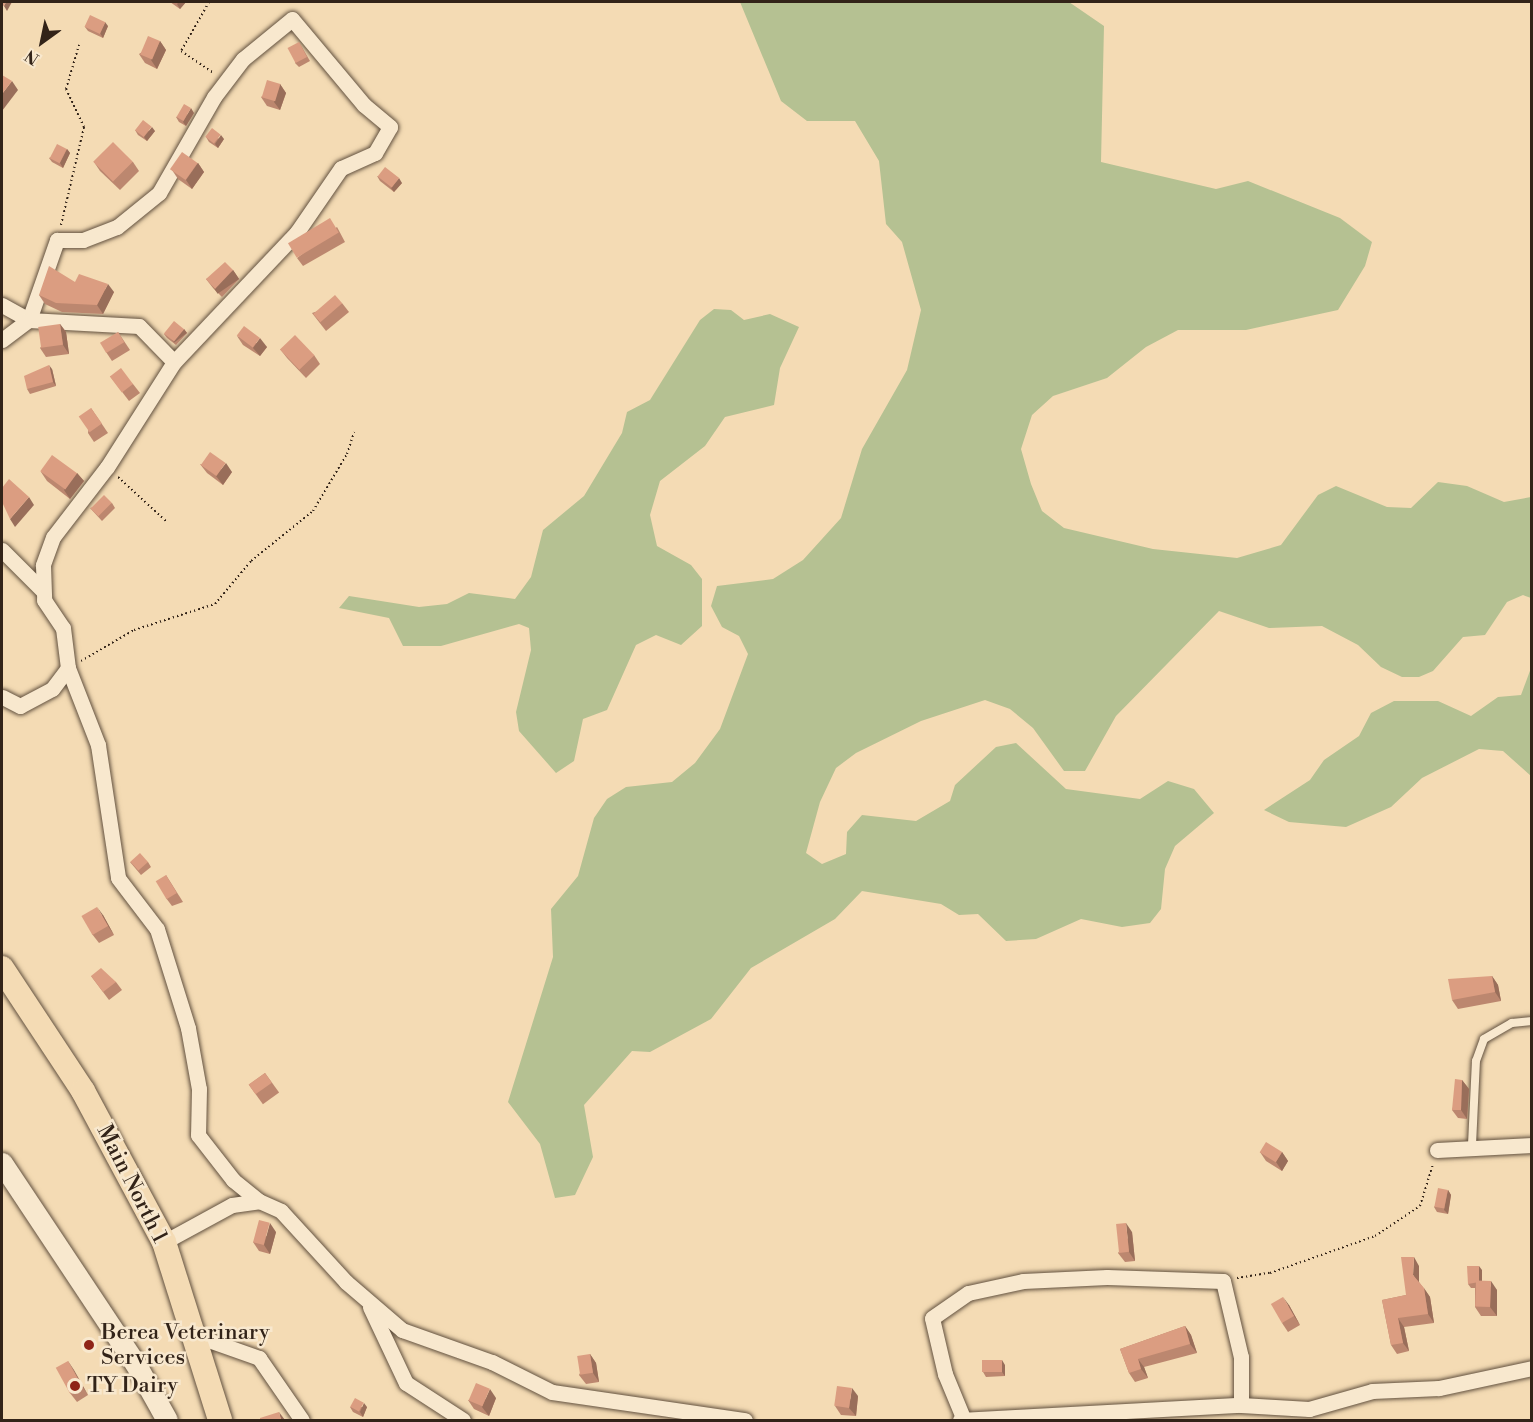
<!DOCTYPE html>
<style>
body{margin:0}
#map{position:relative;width:1533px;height:1422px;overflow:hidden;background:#f4dbb4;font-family:"Libre Bodoni",serif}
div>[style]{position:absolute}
.green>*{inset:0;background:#b5c192}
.path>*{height:2px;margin-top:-1px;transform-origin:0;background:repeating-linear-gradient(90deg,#322318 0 1.5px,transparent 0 4.5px)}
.roads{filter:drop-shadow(0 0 2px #62513f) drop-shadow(0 0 2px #62513f)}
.lane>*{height:8px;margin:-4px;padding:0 4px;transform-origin:4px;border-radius:4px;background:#f8e8ce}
.street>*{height:15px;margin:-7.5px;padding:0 7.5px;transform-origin:7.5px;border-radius:7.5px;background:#f8e8ce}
.secondary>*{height:21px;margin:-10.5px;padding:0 10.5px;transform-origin:10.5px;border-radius:10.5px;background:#f8e8ce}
.primary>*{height:24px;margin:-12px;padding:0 12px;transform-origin:12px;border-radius:12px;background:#f4dbb4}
.wall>*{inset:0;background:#bc876f;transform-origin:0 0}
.shaded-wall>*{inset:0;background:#996e5a;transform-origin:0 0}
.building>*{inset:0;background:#db9d81;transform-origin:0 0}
.dots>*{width:16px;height:16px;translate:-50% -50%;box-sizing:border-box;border:3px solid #f8e8ce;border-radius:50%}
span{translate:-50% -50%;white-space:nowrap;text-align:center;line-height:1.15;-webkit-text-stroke:5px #f8e8ce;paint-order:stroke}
.street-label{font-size:22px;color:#322318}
.poi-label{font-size:22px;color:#322318}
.left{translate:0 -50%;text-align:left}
.frame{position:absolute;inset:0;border:3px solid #322318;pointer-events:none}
.north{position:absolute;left:12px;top:12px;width:60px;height:60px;-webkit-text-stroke:4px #f8e8ce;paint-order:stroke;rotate:213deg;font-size:16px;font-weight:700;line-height:24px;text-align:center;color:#322318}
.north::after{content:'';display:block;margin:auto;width:21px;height:27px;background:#322318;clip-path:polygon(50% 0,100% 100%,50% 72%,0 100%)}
</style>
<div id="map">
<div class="green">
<div style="clip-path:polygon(740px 2px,1069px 2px,1104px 26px,1101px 162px,1216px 189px,1248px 181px,1340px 218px,1372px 242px,1365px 266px,1338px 310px,1246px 330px,1178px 330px,1146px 347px,1107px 378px,1053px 396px,1032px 415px,1021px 449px,1031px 484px,1042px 511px,1064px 528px,1153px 549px,1237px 558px,1281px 545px,1318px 495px,1336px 486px,1387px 507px,1411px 508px,1438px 482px,1467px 486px,1504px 502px,1531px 497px,1531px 598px,1523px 595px,1507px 602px,1485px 635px,1463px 637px,1433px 671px,1419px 677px,1402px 677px,1381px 667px,1358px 645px,1322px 626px,1269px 628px,1219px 611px,1116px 716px,1085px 771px,1064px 771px,1033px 728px,1010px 709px,985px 700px,921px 721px,856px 753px,836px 768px,820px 802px,806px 853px,822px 864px,846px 854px,847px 832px,862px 815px,916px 821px,950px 801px,955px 785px,996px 747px,1016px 743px,1066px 789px,1140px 799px,1168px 781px,1194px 789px,1214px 813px,1175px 846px,1165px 869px,1161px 909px,1150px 923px,1122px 927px,1081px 919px,1036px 939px,1006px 941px,978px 914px,959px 915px,941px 904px,862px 891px,835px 919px,751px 968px,711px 1019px,650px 1052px,632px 1051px,584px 1105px,593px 1157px,575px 1195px,555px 1198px,540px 1144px,508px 1102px,553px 957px,551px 909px,578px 876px,594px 818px,607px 799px,626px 787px,672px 782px,695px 763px,720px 729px,748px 654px,739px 636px,722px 627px,711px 606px,717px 586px,773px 579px,803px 560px,841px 518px,862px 449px,907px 370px,921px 310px,902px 242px,886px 224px,879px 161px,855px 121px,807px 121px,781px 101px)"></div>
<div style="clip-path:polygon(714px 309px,731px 310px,744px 320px,770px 314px,799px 327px,780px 368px,774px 405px,725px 417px,705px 446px,660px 481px,650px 515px,657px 546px,691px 565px,702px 579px,702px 626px,681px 645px,656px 635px,636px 645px,607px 710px,583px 719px,574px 761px,556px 773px,519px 731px,516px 712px,531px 650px,529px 628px,519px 624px,441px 646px,403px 646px,389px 618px,339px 608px,349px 596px,419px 607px,447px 604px,469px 593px,515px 599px,531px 577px,543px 530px,584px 496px,622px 433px,627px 412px,650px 400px,700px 320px)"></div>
<div style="clip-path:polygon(1531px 668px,1531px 776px,1503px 751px,1479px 749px,1422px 778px,1391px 807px,1346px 827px,1289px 822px,1264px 810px,1310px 780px,1324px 760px,1359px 736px,1371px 713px,1394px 701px,1438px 701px,1471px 716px,1498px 697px,1521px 695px)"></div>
</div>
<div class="path">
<div style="left:209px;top:2px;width:56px;rotate:119.7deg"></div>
<div style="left:181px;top:51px;width:40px;rotate:34deg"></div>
<div style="left:61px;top:225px;width:101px;rotate:-76.8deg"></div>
<div style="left:84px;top:127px;width:42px;rotate:-115.3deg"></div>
<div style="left:66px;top:89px;width:46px;rotate:-73.5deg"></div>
<div style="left:118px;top:477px;width:67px;rotate:42.6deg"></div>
<div style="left:81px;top:661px;width:61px;rotate:-30.3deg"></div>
<div style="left:134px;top:630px;width:85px;rotate:-17.8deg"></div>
<div style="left:215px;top:604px;width:56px;rotate:-50.1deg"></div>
<div style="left:251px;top:561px;width:80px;rotate:-38.9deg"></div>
<div style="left:313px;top:511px;width:66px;rotate:-59.2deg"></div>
<div style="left:347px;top:454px;width:23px;rotate:-72deg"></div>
<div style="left:1237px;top:1278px;width:33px;rotate:-9deg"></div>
<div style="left:1270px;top:1273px;width:111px;rotate:-19.4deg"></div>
<div style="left:1375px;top:1236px;width:54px;rotate:-33.7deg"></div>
<div style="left:1420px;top:1206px;width:44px;rotate:-72.8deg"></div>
</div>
<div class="roads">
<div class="lane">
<div style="left:1472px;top:1145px;width:84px;rotate:-87.3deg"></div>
<div style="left:1476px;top:1061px;width:23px;rotate:-70deg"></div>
<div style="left:1484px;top:1039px;width:32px;rotate:-30deg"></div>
<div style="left:1512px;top:1023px;width:20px;rotate:-6deg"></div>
</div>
<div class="street">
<div style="left:2px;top:305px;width:31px;rotate:29deg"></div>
<div style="left:29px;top:320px;width:85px;rotate:-70.7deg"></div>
<div style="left:57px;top:240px;width:26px"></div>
<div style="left:83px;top:240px;width:36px;rotate:-21deg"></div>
<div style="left:117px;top:227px;width:54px;rotate:-39deg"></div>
<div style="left:159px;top:193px;width:111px;rotate:-60.2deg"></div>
<div style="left:214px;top:97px;width:48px;rotate:-52.7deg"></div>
<div style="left:243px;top:59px;width:63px;rotate:-39.2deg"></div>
<div style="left:292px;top:19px;width:112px;rotate:50.1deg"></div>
<div style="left:364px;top:105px;width:34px;rotate:40deg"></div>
<div style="left:390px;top:127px;width:30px;rotate:120deg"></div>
<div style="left:375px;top:153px;width:37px;rotate:156deg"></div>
<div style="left:341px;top:168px;width:78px;rotate:124.5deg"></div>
<div style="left:297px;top:232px;width:179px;rotate:133.4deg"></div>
<div style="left:174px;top:362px;width:125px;rotate:122.5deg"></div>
<div style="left:107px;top:467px;width:88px;rotate:127.6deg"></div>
<div style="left:53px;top:537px;width:30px;rotate:110deg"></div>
<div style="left:43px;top:565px;width:35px;rotate:88deg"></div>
<div style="left:44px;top:600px;width:34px;rotate:56deg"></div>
<div style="left:63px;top:628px;width:40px;rotate:82.9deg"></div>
<div style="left:68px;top:668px;width:26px;rotate:127deg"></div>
<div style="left:52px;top:689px;width:36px;rotate:152deg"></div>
<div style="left:20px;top:706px;width:20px;rotate:-153deg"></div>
<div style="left:2px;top:340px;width:34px;rotate:-37deg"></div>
<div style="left:29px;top:320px;width:110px;rotate:3.1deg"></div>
<div style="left:139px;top:326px;width:50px;rotate:45.8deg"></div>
<div style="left:2px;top:550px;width:58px;rotate:45deg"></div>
<div style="left:68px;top:668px;width:83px;rotate:68.7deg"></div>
<div style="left:98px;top:745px;width:134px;rotate:81.4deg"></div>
<div style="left:118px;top:878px;width:64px;rotate:52.6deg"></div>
<div style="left:157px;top:929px;width:104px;rotate:72.6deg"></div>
<div style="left:188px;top:1028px;width:62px;rotate:79.8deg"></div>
<div style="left:199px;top:1089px;width:46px;rotate:91.2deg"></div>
<div style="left:198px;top:1135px;width:57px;rotate:52.1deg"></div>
<div style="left:233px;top:1180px;width:33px;rotate:39deg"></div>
<div style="left:1437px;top:1150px;width:95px;rotate:-3deg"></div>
<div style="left:164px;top:1242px;width:77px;rotate:-28.6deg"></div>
<div style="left:232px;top:1205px;width:27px;rotate:-8deg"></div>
<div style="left:259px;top:1201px;width:24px;rotate:24deg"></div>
<div style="left:281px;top:1211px;width:96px;rotate:47.5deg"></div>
<div style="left:346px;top:1282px;width:74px;rotate:40.6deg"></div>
<div style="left:402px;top:1330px;width:96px;rotate:19.6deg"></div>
<div style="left:492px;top:1362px;width:67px;rotate:26.6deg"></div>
<div style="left:552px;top:1392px;width:195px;rotate:8.3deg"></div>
<div style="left:370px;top:1307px;width:84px;rotate:64.7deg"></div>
<div style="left:406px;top:1383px;width:68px;rotate:33deg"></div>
<div style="left:197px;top:1336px;width:66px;rotate:19.5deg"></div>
<div style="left:259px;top:1358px;width:75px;rotate:55.3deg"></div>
<div style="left:960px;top:1420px;width:281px;rotate:-3.1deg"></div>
<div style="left:1241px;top:1405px;width:68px;rotate:3.4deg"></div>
<div style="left:1309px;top:1409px;width:66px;rotate:-15.9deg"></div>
<div style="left:1372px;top:1391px;width:67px;rotate:-2.6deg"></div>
<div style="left:1439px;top:1388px;width:95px;rotate:-12.1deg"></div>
<div style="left:964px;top:1420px;width:50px;rotate:-112.4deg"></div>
<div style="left:945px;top:1374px;width:57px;rotate:-103.1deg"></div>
<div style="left:932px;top:1318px;width:44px;rotate:-34.8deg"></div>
<div style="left:968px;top:1293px;width:56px;rotate:-12.3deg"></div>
<div style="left:1023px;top:1281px;width:84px;rotate:-2.7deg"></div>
<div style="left:1107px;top:1277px;width:116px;rotate:2deg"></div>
<div style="left:1223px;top:1281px;width:78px;rotate:76.7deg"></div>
<div style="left:1241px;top:1357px;width:48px;rotate:90deg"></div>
</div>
<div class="secondary">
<div style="left:2px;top:1163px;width:240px;rotate:56.4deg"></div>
<div style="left:135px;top:1363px;width:65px;rotate:60.7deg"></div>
</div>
<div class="primary">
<div style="left:2px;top:968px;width:147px;rotate:56.6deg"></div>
<div style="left:83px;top:1091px;width:171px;rotate:61.8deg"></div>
<div style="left:164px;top:1242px;width:187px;rotate:72.5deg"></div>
</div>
</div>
<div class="wall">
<div style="clip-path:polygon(170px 2px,186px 2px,180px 9px)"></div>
<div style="clip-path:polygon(108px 26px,103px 38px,88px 31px,85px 27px)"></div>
<div style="clip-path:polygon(160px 41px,166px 50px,157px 69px,145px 63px,139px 54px)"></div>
<div style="clip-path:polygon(299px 42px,310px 61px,299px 67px,295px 63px)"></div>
<div style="clip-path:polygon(280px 84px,286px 93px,280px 110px,267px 106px,261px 97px)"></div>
<div style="clip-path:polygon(194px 113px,186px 126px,179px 122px,176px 117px)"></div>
<div style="clip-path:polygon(135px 130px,155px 131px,147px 141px,138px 135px)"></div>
<div style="clip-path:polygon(206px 137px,224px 139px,218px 148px,209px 142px)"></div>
<div style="clip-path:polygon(67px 149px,70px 153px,63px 168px,52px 162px,49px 158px)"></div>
<div style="clip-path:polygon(94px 162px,133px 162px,139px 171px,120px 190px,100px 171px)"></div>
<div style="clip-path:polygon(198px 163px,204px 172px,192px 189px,178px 179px,172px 170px)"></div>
<div style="clip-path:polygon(377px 176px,402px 183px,394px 192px,380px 181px)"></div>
<div style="clip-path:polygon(337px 227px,345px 242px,303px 266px,297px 258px)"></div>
<div style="clip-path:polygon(233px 270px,239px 279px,222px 297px,213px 288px,206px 279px)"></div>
<div style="clip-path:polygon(75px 282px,114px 292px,103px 314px,62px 312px,45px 304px,39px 295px)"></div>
<div style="clip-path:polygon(342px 303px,349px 312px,326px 331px,312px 313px)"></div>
<div style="clip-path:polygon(60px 324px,66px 332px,69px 354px,46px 357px,40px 348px)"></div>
<div style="clip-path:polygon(184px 329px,187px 333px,176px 345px,167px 338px,164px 334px)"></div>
<div style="clip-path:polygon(118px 332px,130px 350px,112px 361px,106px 352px)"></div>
<div style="clip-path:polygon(237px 336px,267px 347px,260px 356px,243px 345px)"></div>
<div style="clip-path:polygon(280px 349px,314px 355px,320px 364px,306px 378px,287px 358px)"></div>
<div style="clip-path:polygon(52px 369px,56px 386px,30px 394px,27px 389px)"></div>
<div style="clip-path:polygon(110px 376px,133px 384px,140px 393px,129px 401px)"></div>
<div style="clip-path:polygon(91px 408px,108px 433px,94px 442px,88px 433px)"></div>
<div style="clip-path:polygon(200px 464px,232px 472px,223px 485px,207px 473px)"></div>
<div style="clip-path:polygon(41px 472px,77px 473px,84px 481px,70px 499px,47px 481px)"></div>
<div style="clip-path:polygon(112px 503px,115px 508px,102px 521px,90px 508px)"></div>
<div style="clip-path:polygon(130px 862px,148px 862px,151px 867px,141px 875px)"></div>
<div style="clip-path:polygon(166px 875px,183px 902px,172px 906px,166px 898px)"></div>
<div style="clip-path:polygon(103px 915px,114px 935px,99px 943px,92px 934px)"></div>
<div style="clip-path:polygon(91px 976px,116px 982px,122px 990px,109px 1000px)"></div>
<div style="clip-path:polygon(1492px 976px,1498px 985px,1501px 1001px,1458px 1009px,1452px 1000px)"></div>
<div style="left:265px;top:1073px;width:24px;height:20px;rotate:54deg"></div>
<div style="clip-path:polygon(1462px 1080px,1469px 1089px,1467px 1119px,1458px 1118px,1452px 1110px)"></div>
<div style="clip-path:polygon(1260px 1152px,1282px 1152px,1288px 1161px,1282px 1171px,1266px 1161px)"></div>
<div style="clip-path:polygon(1448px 1190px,1451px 1195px,1448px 1214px,1437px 1212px,1434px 1207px)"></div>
<div style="clip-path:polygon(276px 1232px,270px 1254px,259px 1251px,253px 1242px)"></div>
<div style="clip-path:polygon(1132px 1232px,1135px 1261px,1125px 1262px,1118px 1253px)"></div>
<div style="clip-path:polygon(1419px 1266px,1419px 1282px,1430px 1297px,1434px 1323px,1404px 1327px,1409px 1351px,1397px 1354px,1391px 1345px,1382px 1300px,1406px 1295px)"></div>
<div style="clip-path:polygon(1482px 1270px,1482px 1282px,1497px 1290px,1497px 1316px,1481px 1316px,1475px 1307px,1475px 1288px,1471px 1288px,1468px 1284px)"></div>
<div style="clip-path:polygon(1289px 1305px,1300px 1325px,1288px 1332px,1282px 1323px)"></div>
<div style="clip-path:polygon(1185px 1326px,1191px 1335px,1197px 1353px,1144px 1367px,1148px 1378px,1135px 1382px,1129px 1373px,1120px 1349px)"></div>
<div style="clip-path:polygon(590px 1354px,596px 1363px,599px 1382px,586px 1384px,579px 1375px)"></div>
<div style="clip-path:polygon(68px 1361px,88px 1395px,77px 1402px,70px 1393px)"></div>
<div style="clip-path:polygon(1005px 1365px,1005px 1376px,986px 1377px,983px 1372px)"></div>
<div style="clip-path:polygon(858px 1396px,856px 1416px,841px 1415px,835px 1406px)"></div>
<div style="clip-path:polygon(496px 1398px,489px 1416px,474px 1409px,468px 1400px)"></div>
<div style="clip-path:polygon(350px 1407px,367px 1407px,363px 1417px,353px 1412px)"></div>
</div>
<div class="shaded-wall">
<div style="clip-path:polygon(6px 2px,12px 2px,7px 11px,4px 6px)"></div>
<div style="clip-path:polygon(179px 2px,186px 2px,180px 9px,177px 4px)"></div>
<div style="clip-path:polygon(105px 22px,108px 26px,103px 38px,100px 33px)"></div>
<div style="clip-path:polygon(160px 41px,166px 50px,157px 69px,151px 60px)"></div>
<div style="clip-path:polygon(12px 81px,18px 90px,2px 111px,2px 94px)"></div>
<div style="clip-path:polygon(280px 84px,286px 93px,280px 110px,274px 102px)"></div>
<div style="clip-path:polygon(191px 108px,194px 113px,186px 126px,183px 122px)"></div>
<div style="clip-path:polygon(152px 127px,155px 131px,147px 141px,144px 137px)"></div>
<div style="clip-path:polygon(221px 135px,224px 139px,218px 148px,215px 144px)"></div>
<div style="clip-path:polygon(67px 149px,70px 153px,63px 168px,60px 163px)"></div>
<div style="clip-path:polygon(198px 163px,204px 172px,192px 189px,186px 180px)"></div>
<div style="clip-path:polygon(399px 178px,402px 183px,394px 192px,391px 188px)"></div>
<div style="left:233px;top:270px;width:11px;height:26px;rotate:56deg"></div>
<div style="clip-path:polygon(108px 284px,114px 292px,103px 314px,97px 305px)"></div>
<div style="clip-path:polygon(60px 324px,66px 332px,69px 354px,63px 345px)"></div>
<div style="left:184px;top:329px;width:5px;height:16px;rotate:53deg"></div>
<div style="clip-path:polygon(260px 338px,267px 347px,260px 356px,253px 348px)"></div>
<div style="clip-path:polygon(49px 365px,52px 369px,56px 386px,53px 382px)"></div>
<div style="clip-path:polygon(226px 463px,232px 472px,223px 485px,216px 476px)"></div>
<div style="clip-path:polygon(77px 473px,84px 481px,70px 499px,64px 490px)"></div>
<div style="clip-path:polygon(29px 497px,34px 505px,15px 527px,10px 519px)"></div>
<div style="clip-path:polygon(97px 907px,103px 915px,114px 935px,108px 926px)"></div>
<div style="clip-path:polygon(1492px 976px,1498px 985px,1501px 1001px,1495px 992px)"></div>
<div style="clip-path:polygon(1462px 1080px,1469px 1089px,1467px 1119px,1461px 1110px)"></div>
<div style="clip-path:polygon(1282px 1152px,1288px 1161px,1282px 1171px,1276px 1162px)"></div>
<div style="clip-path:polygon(1448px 1190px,1451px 1195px,1448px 1214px,1444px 1210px)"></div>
<div style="clip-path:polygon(270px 1223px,276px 1232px,270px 1254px,264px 1245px)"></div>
<div style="clip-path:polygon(1126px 1223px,1132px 1232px,1135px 1261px,1129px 1252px)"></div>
<div style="clip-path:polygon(1414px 1257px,1419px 1266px,1419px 1283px,1413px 1275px)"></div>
<div style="clip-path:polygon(1479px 1266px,1482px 1270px,1482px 1287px,1479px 1283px)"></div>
<div style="clip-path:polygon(1491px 1281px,1497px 1290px,1497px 1316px,1490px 1307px)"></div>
<div style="clip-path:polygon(1424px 1288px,1430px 1297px,1434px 1323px,1428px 1314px)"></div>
<div style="clip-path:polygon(1283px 1297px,1289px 1305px,1300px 1325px,1294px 1316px)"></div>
<div style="clip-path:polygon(1398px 1318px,1404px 1327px,1409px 1351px,1403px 1343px)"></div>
<div style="clip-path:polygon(1185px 1326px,1191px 1335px,1197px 1353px,1190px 1344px)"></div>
<div style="clip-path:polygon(590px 1354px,596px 1363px,599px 1382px,593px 1373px)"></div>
<div style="clip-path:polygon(1138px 1359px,1144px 1367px,1148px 1378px,1141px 1369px)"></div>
<div style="clip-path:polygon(1002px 1360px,1005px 1365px,1005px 1376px,1002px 1372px)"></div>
<div style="clip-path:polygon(68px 1361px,74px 1370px,88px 1395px,82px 1386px)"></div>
<div style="clip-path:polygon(852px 1388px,858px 1396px,856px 1416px,849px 1408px)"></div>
<div style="clip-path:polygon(490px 1389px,496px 1398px,489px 1416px,482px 1407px)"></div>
<div style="clip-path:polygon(364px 1403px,367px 1407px,363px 1417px,360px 1412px)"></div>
<div style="clip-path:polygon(279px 1412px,285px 1420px,281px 1420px)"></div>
</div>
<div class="building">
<div style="clip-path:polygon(2px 2px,6px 2px,4px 6px,2px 5px)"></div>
<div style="left:90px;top:15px;width:17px;height:13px;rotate:25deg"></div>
<div style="left:148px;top:36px;width:13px;height:20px;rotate:23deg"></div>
<div style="left:299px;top:42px;width:17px;height:13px;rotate:62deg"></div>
<div style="clip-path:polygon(2px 75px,12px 81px,2px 94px)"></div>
<div style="left:267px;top:80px;width:14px;height:18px;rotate:17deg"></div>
<div style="left:184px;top:104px;width:8px;height:15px;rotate:30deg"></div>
<div style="left:143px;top:120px;width:11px;height:13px;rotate:38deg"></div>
<div style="left:212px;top:128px;width:11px;height:11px;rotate:38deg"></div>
<div style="left:113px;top:142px;width:28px;height:28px;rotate:45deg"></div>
<div style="left:57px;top:144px;width:11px;height:16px;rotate:27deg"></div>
<div style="left:182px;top:152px;width:19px;height:21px;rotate:35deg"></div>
<div style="left:385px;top:167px;width:18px;height:12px;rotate:38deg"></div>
<div style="left:330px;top:218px;width:17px;height:49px;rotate:59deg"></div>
<div style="clip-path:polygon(225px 262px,233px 270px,215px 289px,206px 279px)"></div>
<div style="clip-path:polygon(49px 266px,75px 282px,79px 274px,108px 284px,97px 305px,56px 303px,39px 295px)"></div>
<div style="left:335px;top:295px;width:11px;height:29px;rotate:49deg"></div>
<div style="left:174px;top:321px;width:13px;height:16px;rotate:39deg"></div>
<div style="left:60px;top:324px;width:21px;height:22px;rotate:82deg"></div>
<div style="left:244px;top:326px;width:20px;height:12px;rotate:37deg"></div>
<div style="left:118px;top:332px;width:12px;height:21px;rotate:59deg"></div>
<div style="left:295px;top:335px;width:28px;height:21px;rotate:46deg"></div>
<div style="clip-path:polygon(49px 365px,53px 382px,27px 389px,24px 376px)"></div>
<div style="left:121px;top:368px;width:20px;height:14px;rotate:53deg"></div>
<div style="left:91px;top:408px;width:19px;height:15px;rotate:55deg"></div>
<div style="left:210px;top:452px;width:19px;height:16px;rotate:35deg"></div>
<div style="left:52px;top:455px;width:31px;height:20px;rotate:36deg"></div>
<div style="clip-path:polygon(9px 479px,29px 497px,10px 519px,2px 502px,2px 488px)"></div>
<div style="left:104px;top:495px;width:11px;height:19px;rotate:45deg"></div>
<div style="left:140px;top:853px;width:12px;height:13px;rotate:48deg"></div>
<div style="left:166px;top:875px;width:21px;height:12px;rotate:59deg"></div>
<div style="left:97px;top:907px;width:22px;height:18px;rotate:60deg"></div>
<div style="clip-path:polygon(101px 968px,116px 982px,103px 992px,91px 976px)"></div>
<div style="clip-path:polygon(1492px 976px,1495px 992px,1452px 1000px,1448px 979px)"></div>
<div style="left:265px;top:1073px;width:12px;height:20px;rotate:55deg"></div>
<div style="clip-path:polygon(1455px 1079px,1462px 1080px,1461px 1110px,1452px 1110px)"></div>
<div style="left:1266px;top:1142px;width:19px;height:12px;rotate:32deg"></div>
<div style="left:1438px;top:1188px;width:10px;height:19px;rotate:11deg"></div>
<div style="left:259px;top:1220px;width:11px;height:23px;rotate:15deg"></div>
<div style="left:1126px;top:1223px;width:29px;height:10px;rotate:84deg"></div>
<div style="clip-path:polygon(1401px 1257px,1414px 1257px,1413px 1275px,1424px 1288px,1428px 1314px,1398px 1318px,1403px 1343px,1391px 1345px,1382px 1300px,1406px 1295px)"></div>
<div style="clip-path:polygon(1467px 1266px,1479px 1266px,1479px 1282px,1468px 1284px)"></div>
<div style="left:1491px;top:1281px;width:26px;height:15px;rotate:92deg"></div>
<div style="left:1283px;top:1297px;width:22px;height:14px;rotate:60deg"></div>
<div style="clip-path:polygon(1185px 1326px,1190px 1344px,1138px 1359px,1141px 1369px,1129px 1373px,1120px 1349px)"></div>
<div style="left:590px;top:1354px;width:19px;height:13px;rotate:81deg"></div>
<div style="left:1002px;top:1360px;width:12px;height:20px;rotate:90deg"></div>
<div style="left:68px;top:1361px;width:29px;height:14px;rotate:61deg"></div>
<div style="left:476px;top:1383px;width:15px;height:19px;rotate:23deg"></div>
<div style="left:837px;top:1386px;width:15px;height:20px;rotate:8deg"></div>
<div style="left:355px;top:1398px;width:10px;height:10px;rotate:29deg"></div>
<div style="clip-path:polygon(279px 1412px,281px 1420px,260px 1420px,260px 1418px)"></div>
</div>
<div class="dots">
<div style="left:89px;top:1345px;background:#8f2418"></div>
<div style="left:75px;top:1386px;background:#8f2418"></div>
</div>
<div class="street-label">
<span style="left:132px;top:1184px;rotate:63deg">Main North 1</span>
</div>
<div class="poi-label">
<span class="left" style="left:101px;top:1345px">Berea Veterinary<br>Services</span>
<span class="left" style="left:87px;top:1386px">TY Dairy</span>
</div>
<div class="frame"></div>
<div class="north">N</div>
</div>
